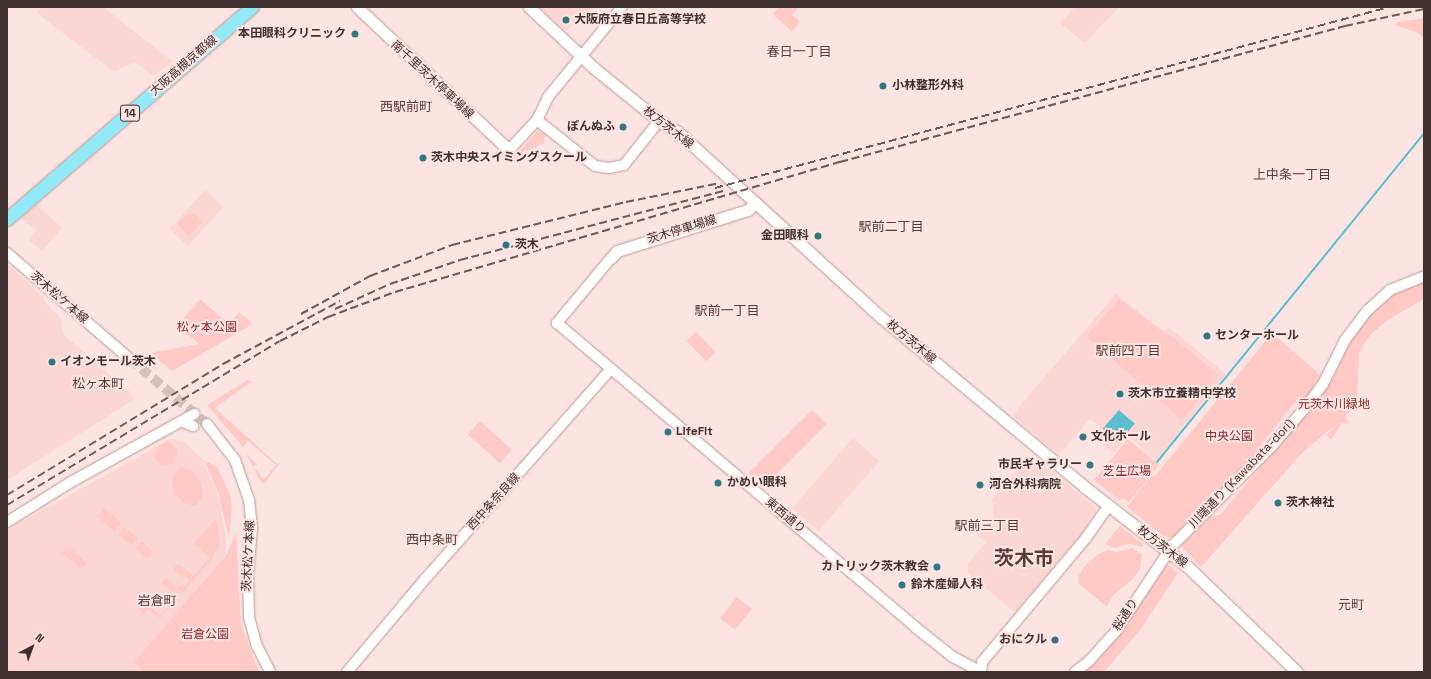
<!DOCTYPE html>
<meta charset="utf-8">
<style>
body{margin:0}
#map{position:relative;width:1431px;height:679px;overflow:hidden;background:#fce4e2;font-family:"Space Grotesk","Noto Sans JP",sans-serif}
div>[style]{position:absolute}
.built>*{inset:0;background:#fcd6d2;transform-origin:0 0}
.green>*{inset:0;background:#ffcac5;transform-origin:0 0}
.round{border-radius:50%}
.water>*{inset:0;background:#5bbecf;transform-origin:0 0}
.stream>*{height:2px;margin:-1px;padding:0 1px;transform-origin:1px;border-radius:1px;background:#5bbecf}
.tertiary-tunnel>*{height:10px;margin-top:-5px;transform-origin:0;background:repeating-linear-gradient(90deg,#d6c0be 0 10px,transparent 0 15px)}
.roads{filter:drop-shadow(0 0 1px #bc9895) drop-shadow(0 0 1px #bc9895)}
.tertiary>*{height:10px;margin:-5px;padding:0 5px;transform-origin:5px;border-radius:5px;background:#fff}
.secondary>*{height:11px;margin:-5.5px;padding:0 5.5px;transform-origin:5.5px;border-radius:5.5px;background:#fff}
.primary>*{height:13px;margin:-6.5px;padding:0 6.5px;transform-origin:6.5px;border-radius:6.5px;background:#94e9f7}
.rail>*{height:2px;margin-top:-1px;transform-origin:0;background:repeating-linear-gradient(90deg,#6b5a58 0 8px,transparent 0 12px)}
.dots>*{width:11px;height:11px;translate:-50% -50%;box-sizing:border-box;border:2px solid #fce4e2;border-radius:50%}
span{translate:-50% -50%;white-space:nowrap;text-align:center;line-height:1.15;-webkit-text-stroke:4px #fce4e2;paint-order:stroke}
.shield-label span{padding:1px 3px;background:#fce4e2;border:1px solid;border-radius:3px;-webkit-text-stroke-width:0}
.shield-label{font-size:11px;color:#3f302f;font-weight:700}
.poi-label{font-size:12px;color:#3f302f;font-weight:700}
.left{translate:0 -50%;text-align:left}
.right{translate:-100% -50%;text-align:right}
.street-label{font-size:12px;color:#3f302f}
.park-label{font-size:12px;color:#852a2a}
.neighbourhood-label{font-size:13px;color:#593a38}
.town-label{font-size:20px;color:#593a38;font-weight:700}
.frame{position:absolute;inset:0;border:8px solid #3f302f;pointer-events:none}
.north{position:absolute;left:12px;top:627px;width:40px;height:40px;-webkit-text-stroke:3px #fce4e2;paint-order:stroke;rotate:41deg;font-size:11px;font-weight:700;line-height:16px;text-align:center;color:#3f302f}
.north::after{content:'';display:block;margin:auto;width:14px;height:18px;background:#3f302f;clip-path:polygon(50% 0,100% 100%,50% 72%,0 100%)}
</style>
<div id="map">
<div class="built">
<div style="clip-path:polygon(41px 7px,103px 7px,172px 61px,154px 76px,135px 62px,114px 72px,37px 13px)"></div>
<div style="clip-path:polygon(540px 7px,593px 7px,566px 31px)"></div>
<div style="clip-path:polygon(1075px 7px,1119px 7px,1085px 43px,1060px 23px)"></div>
<div style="left:205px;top:190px;width:25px;height:53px;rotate:42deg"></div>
<div style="clip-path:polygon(37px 204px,62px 228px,42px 251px,29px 240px,36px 230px,21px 218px)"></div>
<div style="clip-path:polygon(7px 264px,43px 296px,45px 302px,61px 319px,63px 334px,129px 391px,135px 399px,7px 480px)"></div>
<div style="clip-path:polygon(1116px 294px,1163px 331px,1170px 328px,1226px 374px,1156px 460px,1128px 436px,1114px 453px,1093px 436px,1101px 427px,1090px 419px,1059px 455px,1014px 417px,1013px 414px)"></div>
<div style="left:853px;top:438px;width:35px;height:93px;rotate:41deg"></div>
<div style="clip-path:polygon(170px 439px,184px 441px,203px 460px,217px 492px,226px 536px,226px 555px,133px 663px,144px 672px,7px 672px,7px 530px)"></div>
<div style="clip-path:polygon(1039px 461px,1096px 508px,1096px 513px,1085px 531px,1017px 610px,1013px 611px,968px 573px,968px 564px,986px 542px,978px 536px,994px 517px,992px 500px,1024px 462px,1032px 469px)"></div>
</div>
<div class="green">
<div style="clip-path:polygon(779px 7px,799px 7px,792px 15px,800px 22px,792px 32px,773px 14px)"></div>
<div style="clip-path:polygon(1424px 18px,1424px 39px,1418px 33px,1395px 25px,1397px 22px)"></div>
<div style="clip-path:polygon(537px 131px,545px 134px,544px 143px,521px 154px,518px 153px)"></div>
<div style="clip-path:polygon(194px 213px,203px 222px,189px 236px,177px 224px,188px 214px,190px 216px)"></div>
<div style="clip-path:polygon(1424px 280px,1424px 299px,1388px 320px,1371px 334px,1362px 347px,1359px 353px,1357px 401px,1345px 417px,1349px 422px,1347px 424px,1342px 423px,1331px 440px,1326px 435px,1340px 421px,1302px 453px,1201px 567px,1181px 546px,1210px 516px,1220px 515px,1332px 381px,1352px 338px,1382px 300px)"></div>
<div style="clip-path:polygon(200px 299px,229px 324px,239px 312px,253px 324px,172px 371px,150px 353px,199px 344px,178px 325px)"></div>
<div style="clip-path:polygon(1119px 299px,1164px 333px,1169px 334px,1219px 375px,1182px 420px,1086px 336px)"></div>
<div style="left:696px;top:332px;width:28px;height:13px;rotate:46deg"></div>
<div style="clip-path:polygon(1272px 333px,1315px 370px,1320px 377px,1302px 404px,1297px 400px,1237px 475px,1199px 508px,1173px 537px,1164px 537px,1127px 507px,1152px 475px,1155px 476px)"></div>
<div style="clip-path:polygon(248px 380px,251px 382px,215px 408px,277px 464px,280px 463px,264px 484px,259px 479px,247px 455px,257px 464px,254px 467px,264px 479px,276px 465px,248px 441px,243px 447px,207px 405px)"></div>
<div style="left:812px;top:410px;width:20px;height:90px;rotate:45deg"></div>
<div style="left:480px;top:421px;width:43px;height:18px;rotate:42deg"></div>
<div style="clip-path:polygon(1128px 439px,1159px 465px,1129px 502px,1123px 498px,1120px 501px,1094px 480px)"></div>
<div class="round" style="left:155px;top:443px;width:22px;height:22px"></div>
<div style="clip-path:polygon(204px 460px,218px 468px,230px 495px,232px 507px,229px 538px,218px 492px)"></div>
<div style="clip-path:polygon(180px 467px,192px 470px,201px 483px,203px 497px,195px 506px,184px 503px,173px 490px,172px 476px)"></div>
<div style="left:104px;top:508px;width:23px;height:11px;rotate:41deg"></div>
<div style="clip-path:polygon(216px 518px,220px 542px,214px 556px,182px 593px,176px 587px,184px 586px,189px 581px,186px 577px,182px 577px,173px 569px,178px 563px,194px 576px,210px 558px,194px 543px)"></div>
<div style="clip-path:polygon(1120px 526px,1143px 544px,1143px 547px,1129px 544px,1114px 548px,1105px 544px)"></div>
<div style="left:125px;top:527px;width:17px;height:10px;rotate:40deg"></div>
<div style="clip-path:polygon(236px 533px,241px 624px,259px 672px,144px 672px,133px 663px,227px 554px)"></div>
<div style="left:142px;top:541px;width:16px;height:10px;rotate:43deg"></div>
<div style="left:68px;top:546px;width:25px;height:9px;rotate:42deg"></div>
<div style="clip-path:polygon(1133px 548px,1142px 555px,1140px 569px,1132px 580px,1113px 595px,1107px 607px,1078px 583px,1078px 577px,1084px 567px,1098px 554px,1108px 550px,1117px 552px)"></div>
<div style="clip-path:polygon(1167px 564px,1178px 573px,1140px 630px,1104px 672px,1082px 672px,1119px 635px)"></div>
<div style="clip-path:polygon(166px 577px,180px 594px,160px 618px,148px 609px,144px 614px,138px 609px,144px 602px,160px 616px,177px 596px,162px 583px)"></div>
<div style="left:737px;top:597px;width:19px;height:27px;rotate:39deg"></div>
</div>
<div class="water">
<div style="left:1119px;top:410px;width:21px;height:25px;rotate:41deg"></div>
</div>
<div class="stream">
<div style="left:1157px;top:462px;width:424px;rotate:-50.9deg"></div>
</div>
<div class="tertiary-tunnel">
<div style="left:130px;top:359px;width:101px;rotate:40.2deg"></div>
</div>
<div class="roads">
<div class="tertiary">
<div style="left:537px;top:120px;width:74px;rotate:38.4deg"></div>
<div style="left:595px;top:166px;width:14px;rotate:8deg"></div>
<div style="left:609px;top:168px;width:15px;rotate:-11deg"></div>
<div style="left:624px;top:165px;width:56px;rotate:-51.5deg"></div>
<div style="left:509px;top:150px;width:41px;rotate:-47deg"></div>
<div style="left:537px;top:120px;width:25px;rotate:-64deg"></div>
<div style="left:548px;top:97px;width:117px;rotate:-50.6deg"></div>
<div style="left:7px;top:253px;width:162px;rotate:40.8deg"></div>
<div style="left:611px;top:258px;width:85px;rotate:129.7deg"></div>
<div style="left:557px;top:323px;width:470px;rotate:40.3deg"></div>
<div style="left:915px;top:627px;width:48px;rotate:38.3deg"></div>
<div style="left:953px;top:657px;width:32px;rotate:28deg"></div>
<div style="left:183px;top:422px;width:11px;rotate:22deg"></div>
<div style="left:207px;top:424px;width:46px;rotate:52.1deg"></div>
<div style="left:235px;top:460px;width:42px;rotate:70.7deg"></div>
<div style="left:249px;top:500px;width:28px;rotate:84deg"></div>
<div style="left:252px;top:528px;width:47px;rotate:94.9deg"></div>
<div style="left:248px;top:575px;width:42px;rotate:88.6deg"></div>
<div style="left:249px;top:617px;width:30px;rotate:75deg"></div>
<div style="left:257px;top:646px;width:29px;rotate:63deg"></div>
<div style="left:7px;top:522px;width:75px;rotate:-32deg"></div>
<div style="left:71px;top:482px;width:141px;rotate:-28.9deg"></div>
<div style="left:347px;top:672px;width:123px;rotate:-50deg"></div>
<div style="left:426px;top:578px;width:279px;rotate:-48.5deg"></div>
<div style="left:981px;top:672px;width:10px;rotate:-84deg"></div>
<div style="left:982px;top:662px;width:162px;rotate:-50deg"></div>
<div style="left:1086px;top:538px;width:39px;rotate:-55deg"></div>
<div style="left:1075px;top:672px;width:18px;rotate:-38deg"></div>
<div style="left:1089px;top:661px;width:40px;rotate:-48deg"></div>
<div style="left:1116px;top:631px;width:103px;rotate:-56.5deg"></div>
<div style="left:1173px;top:545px;width:140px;rotate:-45deg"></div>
<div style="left:1272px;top:446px;width:50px;rotate:-49deg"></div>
<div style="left:1305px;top:408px;width:30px;rotate:-53deg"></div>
<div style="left:1323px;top:384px;width:49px;rotate:-63.4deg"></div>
<div style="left:1345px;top:340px;width:38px;rotate:-53deg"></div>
<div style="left:1368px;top:310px;width:30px;rotate:-42deg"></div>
<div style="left:1390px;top:290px;width:37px;rotate:-22deg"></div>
</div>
<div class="secondary">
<div style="left:357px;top:7px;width:209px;rotate:43.3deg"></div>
<div style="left:529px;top:7px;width:89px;rotate:43.2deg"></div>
<div style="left:594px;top:68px;width:84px;rotate:39.2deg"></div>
<div style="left:659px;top:121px;width:22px;rotate:30deg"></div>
<div style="left:678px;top:132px;width:276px;rotate:42.4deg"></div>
<div style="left:882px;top:318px;width:266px;rotate:39.8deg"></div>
<div style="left:1086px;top:488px;width:129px;rotate:37.8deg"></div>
<div style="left:1188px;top:567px;width:151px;rotate:43.9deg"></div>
<div style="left:611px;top:258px;width:9px;rotate:-49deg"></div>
<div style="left:617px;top:251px;width:137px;rotate:-17.4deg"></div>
<div style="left:748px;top:210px;width:10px;rotate:-45deg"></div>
</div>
<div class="primary">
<div style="left:7px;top:219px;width:324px;rotate:-40.9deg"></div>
</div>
</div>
<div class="rail">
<div style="left:715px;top:188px;width:698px;rotate:-15.03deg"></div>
<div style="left:335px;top:309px;width:60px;rotate:-24.4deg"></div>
<div style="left:390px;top:284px;width:74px;rotate:-18.9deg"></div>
<div style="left:460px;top:260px;width:272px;rotate:-14.7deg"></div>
<div style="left:301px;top:314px;width:79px;rotate:-28.8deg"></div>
<div style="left:370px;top:276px;width:88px;rotate:-20.7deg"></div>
<div style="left:452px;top:245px;width:179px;rotate:-13.9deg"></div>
<div style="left:626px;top:202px;width:96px;rotate:-11.4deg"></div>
<div style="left:7px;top:495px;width:253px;rotate:-31.2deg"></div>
<div style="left:223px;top:364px;width:133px;rotate:-28.3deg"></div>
<div style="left:7px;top:505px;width:318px;rotate:-31deg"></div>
<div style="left:280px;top:341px;width:54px;rotate:-26.6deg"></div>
<div style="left:328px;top:317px;width:72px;rotate:-20.5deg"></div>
<div style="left:395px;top:292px;width:464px;rotate:-16.3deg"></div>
<div style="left:840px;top:162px;width:523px;rotate:-15.07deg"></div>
<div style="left:1345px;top:26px;width:81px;rotate:-12.1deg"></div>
</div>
<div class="dots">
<div style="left:566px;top:20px;background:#317884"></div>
<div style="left:355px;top:34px;background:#317884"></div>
<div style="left:883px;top:86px;background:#317884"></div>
<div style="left:623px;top:127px;background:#317884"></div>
<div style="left:423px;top:158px;background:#317884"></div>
<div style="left:818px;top:236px;background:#317884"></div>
<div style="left:506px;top:245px;background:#317884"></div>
<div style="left:1207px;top:336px;background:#317884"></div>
<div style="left:52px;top:362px;background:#317884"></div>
<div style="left:1120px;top:394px;background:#317884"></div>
<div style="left:668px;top:432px;background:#317884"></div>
<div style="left:1083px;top:437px;background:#317884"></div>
<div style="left:1090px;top:465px;background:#317884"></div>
<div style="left:718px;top:483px;background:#317884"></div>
<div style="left:980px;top:485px;background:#317884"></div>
<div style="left:1278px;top:503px;background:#317884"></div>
<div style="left:937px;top:567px;background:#317884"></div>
<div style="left:902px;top:585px;background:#317884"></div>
<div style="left:1055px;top:640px;background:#317884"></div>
</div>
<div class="shield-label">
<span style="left:130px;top:113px">14</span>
</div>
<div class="poi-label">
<span class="left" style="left:574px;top:20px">大阪府立春日丘高等学校</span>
<span class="right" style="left:346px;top:34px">本田眼科クリニック</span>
<span class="left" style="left:892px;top:86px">小林整形外科</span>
<span class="right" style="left:615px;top:127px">ぽんぬふ</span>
<span class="left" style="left:431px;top:158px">茨木中央スイミングスクール</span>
<span class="right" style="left:809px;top:236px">金田眼科</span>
<span class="left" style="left:515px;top:245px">茨木</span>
<span class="left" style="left:1215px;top:336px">センターホール</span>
<span class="left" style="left:60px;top:362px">イオンモール茨木</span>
<span class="left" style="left:1128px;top:394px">茨木市立養精中学校</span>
<span class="left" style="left:676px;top:432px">LifeFit</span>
<span class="left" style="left:1091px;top:437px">文化ホール</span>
<span class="right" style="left:1082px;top:465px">市民ギャラリー</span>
<span class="left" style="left:727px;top:483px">かめい眼科</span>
<span class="left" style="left:989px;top:485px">河合外科病院</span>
<span class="left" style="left:1286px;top:503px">茨木神社</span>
<span class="right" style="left:929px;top:567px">カトリック茨木教会</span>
<span class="left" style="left:911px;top:585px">鈴木産婦人科</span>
<span class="right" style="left:1047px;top:640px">おにクル</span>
</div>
<div class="street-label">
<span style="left:184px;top:66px;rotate:-41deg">大阪高槻京都線</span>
<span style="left:432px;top:80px;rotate:43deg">南千里茨木停車場線</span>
<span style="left:668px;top:128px;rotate:38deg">枚方茨木線</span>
<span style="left:682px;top:230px;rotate:-17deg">茨木停車場線</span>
<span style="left:59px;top:298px;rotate:41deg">茨木松ケ本線</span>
<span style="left:911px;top:342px;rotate:40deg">枚方茨木線</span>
<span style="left:1242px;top:474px;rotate:-46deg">川端通り (Kawabata-dori)</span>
<span style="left:494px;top:502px;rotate:-48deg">西中条奈良線</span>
<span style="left:785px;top:516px;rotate:40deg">東西通り</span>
<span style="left:1162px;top:547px;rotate:38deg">枚方茨木線</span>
<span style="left:249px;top:556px;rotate:-87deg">茨木松ケ本線</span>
<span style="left:1126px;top:615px;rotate:-57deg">桜通り</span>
</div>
<div class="park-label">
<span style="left:207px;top:328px">松ヶ本公園</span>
<span style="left:1334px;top:405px">元茨木川緑地</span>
<span style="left:1229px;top:437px">中央公園</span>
<span style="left:1127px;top:472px">芝生広場</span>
<span style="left:205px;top:635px">岩倉公園</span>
</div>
<div class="neighbourhood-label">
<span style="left:799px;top:52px">春日一丁目</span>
<span style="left:406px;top:107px">西駅前町</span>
<span style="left:1292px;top:175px">上中条一丁目</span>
<span style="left:891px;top:227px">駅前二丁目</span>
<span style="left:727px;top:311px">駅前一丁目</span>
<span style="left:1128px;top:351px">駅前四丁目</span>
<span style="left:98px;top:384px">松ヶ本町</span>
<span style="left:987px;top:526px">駅前三丁目</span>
<span style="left:432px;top:540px">西中条町</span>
<span style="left:157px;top:601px">岩倉町</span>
<span style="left:1351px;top:605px">元町</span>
</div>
<div class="town-label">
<span style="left:1024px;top:558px">茨木市</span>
</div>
<div class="frame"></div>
<div class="north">N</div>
</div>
